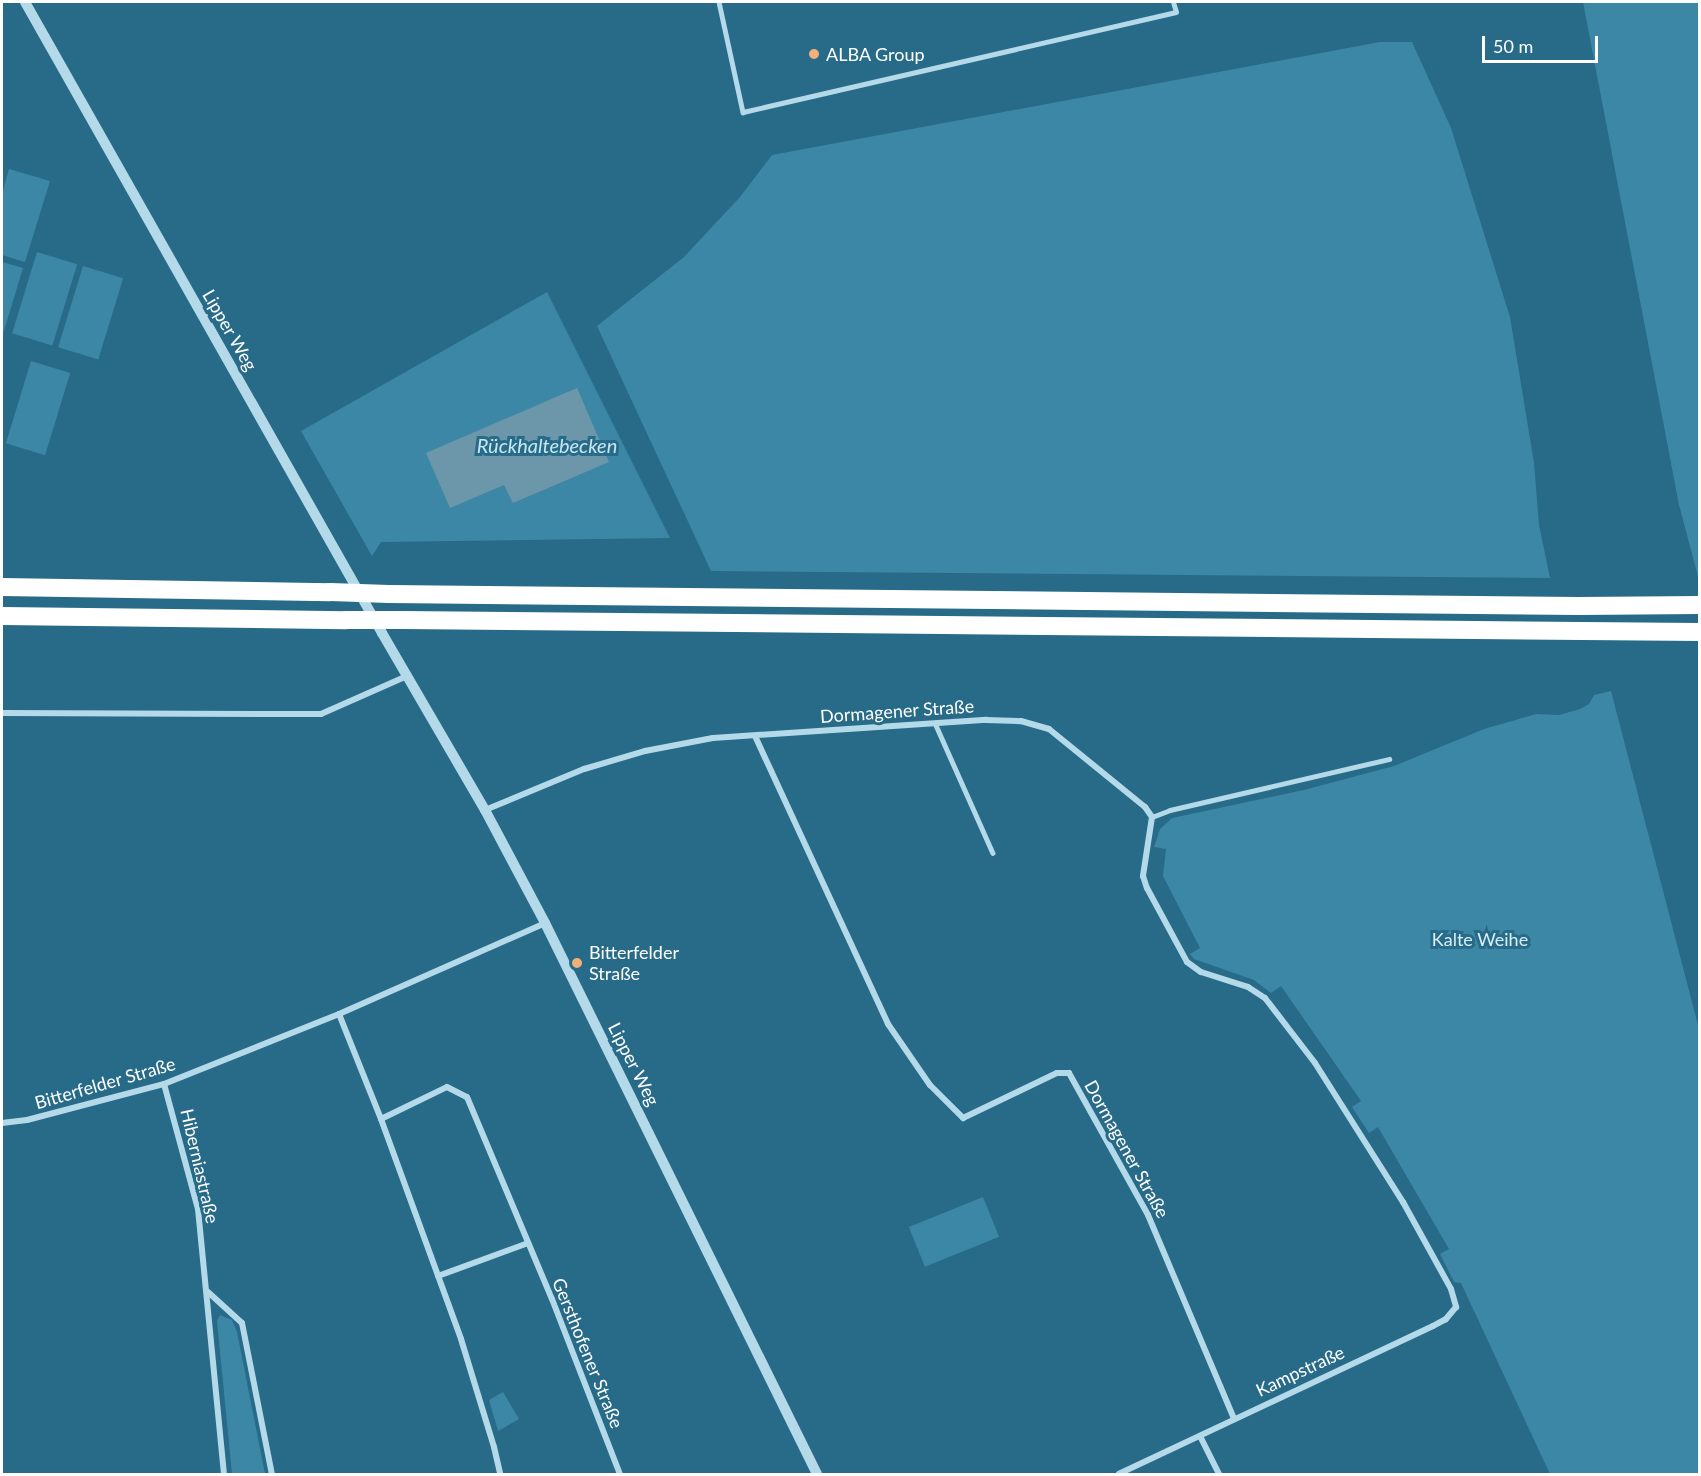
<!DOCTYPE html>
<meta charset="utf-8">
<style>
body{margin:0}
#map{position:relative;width:1701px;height:1476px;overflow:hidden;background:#276b89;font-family:Lato,sans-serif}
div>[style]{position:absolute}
.green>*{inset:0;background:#3c87a5;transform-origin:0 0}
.water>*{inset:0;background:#6c97aa}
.service>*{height:4.5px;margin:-2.25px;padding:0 2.25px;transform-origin:2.25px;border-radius:2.25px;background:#b4dae9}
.minor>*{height:6px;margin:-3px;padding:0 3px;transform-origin:3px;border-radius:3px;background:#b4dae9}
.tertiary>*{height:10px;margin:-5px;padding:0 5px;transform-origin:5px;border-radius:5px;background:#b4dae9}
.motorway>*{height:18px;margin:-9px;padding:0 9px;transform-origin:9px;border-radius:9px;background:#fff}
.motorway-bridge>*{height:18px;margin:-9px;padding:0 9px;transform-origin:9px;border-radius:9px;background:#fff}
.dots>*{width:16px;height:16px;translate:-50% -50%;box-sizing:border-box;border:3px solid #276b89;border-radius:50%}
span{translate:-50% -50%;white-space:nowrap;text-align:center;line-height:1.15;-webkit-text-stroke:6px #276b89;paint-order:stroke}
.poi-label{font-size:18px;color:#fff}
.left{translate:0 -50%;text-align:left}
.street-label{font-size:18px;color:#fff}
.park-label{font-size:18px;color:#d8eef7}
.water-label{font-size:20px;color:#c9e6f2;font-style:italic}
.frame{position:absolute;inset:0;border:3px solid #fff;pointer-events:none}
.scale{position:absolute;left:1482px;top:36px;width:116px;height:27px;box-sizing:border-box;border:3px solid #fff;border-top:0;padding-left:8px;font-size:18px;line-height:21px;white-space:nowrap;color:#fff;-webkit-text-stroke:4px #276b89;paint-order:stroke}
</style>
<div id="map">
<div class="green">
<div style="clip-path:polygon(1583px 2px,1699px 2px,1699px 580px,1679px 505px)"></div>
<div style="clip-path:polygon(1380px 42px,1412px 42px,1451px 128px,1510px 317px,1534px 463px,1539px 525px,1550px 578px,711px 571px,597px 326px,684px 257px,740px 197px,772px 155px)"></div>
<div style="clip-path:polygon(9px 169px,50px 181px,25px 262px,2px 255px,2px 194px)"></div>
<div style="left:37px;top:252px;width:42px;height:85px;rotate:17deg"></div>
<div style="clip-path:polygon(2px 262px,23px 268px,2px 337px)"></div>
<div style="left:83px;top:266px;width:42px;height:85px;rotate:17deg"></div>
<div style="clip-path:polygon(547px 292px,670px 538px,381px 542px,372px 556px,301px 431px)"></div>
<div style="left:31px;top:361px;width:41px;height:86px;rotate:17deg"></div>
<div style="clip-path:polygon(1611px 691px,1699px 1029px,1699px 1474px,1550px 1474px,1461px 1283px,1454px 1282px,1440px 1254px,1449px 1249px,1378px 1127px,1369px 1133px,1352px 1107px,1361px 1101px,1281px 986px,1271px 993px,1254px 980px,1194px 959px,1190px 954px,1200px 948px,1163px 876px,1166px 849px,1154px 847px,1160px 829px,1172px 818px,1304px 790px,1394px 766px,1484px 729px,1536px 714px,1559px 715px,1580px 709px,1589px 704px,1594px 695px)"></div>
<div style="left:983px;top:1197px;width:43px;height:80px;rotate:68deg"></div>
<div style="clip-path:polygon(220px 1315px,232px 1320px,237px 1332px,265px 1474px,232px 1474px,217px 1321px)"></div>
<div style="clip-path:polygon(503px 1392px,519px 1419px,498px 1431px,489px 1400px)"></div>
</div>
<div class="water">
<div style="clip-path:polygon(577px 388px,609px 462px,513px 503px,504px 485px,450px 508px,426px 453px)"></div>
</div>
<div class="service">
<div style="left:719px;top:2px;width:113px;rotate:77.7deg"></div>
<div style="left:743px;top:112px;width:444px;rotate:-13deg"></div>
<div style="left:1176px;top:12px;width:10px;rotate:-107deg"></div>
<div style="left:935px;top:723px;width:142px;rotate:66deg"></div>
<div style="left:1152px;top:817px;width:19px;rotate:-21deg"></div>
<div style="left:1170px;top:810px;width:225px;rotate:-13.1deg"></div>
</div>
<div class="minor">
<div style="left:2px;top:713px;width:319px;rotate:0.2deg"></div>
<div style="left:321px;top:714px;width:94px;rotate:-23.8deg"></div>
<div style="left:755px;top:736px;width:317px;rotate:65.2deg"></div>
<div style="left:888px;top:1024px;width:74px;rotate:55.5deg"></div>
<div style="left:930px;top:1085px;width:47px;rotate:45deg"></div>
<div style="left:963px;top:1118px;width:104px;rotate:-25.6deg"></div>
<div style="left:1057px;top:1073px;width:12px"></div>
<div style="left:1069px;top:1073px;width:162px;rotate:60.9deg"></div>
<div style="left:1148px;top:1215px;width:221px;rotate:67.1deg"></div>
<div style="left:485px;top:810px;width:107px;rotate:-22.5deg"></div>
<div style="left:584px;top:769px;width:64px;rotate:-16.4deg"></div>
<div style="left:645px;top:751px;width:69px;rotate:-10.8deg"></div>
<div style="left:713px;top:738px;width:274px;rotate:-3.8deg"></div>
<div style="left:986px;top:720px;width:35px;rotate:2deg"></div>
<div style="left:1021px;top:721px;width:29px;rotate:16deg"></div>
<div style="left:1049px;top:729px;width:124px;rotate:39.1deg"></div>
<div style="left:1145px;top:807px;width:12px;rotate:55deg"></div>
<div style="left:1152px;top:817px;width:60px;rotate:98.7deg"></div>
<div style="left:1143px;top:876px;width:13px;rotate:72deg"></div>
<div style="left:1147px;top:888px;width:84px;rotate:61.6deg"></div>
<div style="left:1187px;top:962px;width:17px;rotate:36deg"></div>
<div style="left:1201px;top:972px;width:49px;rotate:17.7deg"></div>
<div style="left:1248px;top:987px;width:20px;rotate:33deg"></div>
<div style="left:1265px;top:998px;width:82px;rotate:52.4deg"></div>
<div style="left:1315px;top:1063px;width:165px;rotate:57.7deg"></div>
<div style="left:1403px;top:1202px;width:99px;rotate:61.1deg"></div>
<div style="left:1451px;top:1289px;width:19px;rotate:74deg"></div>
<div style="left:1456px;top:1307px;width:16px;rotate:130deg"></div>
<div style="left:1446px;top:1319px;width:15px;rotate:152deg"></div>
<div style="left:1433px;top:1326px;width:347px;rotate:154.8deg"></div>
<div style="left:339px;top:1014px;width:113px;rotate:68.2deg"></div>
<div style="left:381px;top:1119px;width:234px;rotate:70deg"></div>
<div style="left:461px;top:1339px;width:113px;rotate:73deg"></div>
<div style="left:494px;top:1447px;width:28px;rotate:77deg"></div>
<div style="left:164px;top:1084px;width:130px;rotate:74.8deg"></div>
<div style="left:198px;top:1209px;width:266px;rotate:84.4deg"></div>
<div style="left:381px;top:1119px;width:73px;rotate:-25.9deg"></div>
<div style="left:447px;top:1087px;width:22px;rotate:27deg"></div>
<div style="left:467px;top:1097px;width:219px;rotate:67.2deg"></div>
<div style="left:552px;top:1299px;width:188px;rotate:68.8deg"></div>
<div style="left:2px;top:1123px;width:25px;rotate:-7deg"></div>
<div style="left:27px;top:1120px;width:142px;rotate:-14.7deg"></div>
<div style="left:164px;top:1084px;width:188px;rotate:-21.8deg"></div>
<div style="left:339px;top:1014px;width:225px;rotate:-23.8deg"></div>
<div style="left:438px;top:1276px;width:96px;rotate:-20.1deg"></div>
<div style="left:208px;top:1292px;width:46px;rotate:42.4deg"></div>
<div style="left:242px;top:1323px;width:154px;rotate:78.8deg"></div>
<div style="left:1200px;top:1436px;width:42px;rotate:63.4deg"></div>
</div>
<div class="tertiary">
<div style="left:25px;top:2px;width:725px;rotate:60.5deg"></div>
<div style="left:382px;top:633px;width:205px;rotate:59.8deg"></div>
<div style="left:485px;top:810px;width:128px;rotate:62deg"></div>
<div style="left:545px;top:923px;width:614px;rotate:63.73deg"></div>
</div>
<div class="motorway">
<div style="left:2px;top:587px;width:328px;rotate:0.9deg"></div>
<div style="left:389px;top:594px;width:1190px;rotate:0.58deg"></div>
<div style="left:1579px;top:606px;width:121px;rotate:-0.5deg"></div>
<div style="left:2px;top:616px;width:344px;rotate:0.7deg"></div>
<div style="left:402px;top:620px;width:1298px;rotate:0.53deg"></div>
</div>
<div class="motorway-bridge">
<div style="left:330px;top:592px;width:59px;rotate:1.9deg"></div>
<div style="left:346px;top:620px;width:56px"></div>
</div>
<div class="dots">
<div style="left:814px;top:54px;background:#f1b079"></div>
<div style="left:577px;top:963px;background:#f1b079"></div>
</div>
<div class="poi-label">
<span class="left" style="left:826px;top:54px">ALBA Group</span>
<span class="left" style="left:589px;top:963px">Bitterfelder<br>Straße</span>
</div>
<div class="street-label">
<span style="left:230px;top:330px;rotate:60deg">Lipper Weg</span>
<span style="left:897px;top:711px;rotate:-4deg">Dormagener Straße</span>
<span style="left:634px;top:1064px;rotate:63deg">Lipper Weg</span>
<span style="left:105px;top:1083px;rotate:-16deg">Bitterfelder Straße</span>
<span style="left:1127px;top:1149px;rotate:61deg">Dormagener Straße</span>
<span style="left:200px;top:1166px;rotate:77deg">Hiberniastraße</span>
<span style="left:588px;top:1353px;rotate:68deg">Gersthofener Straße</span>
<span style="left:1300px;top:1371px;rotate:-25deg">Kampstraße</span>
</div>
<div class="park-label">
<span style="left:1480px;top:939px">Kalte Weihe</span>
</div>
<div class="water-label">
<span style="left:547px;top:445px">Rückhaltebecken</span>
</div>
<div class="frame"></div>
<div class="scale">50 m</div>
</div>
